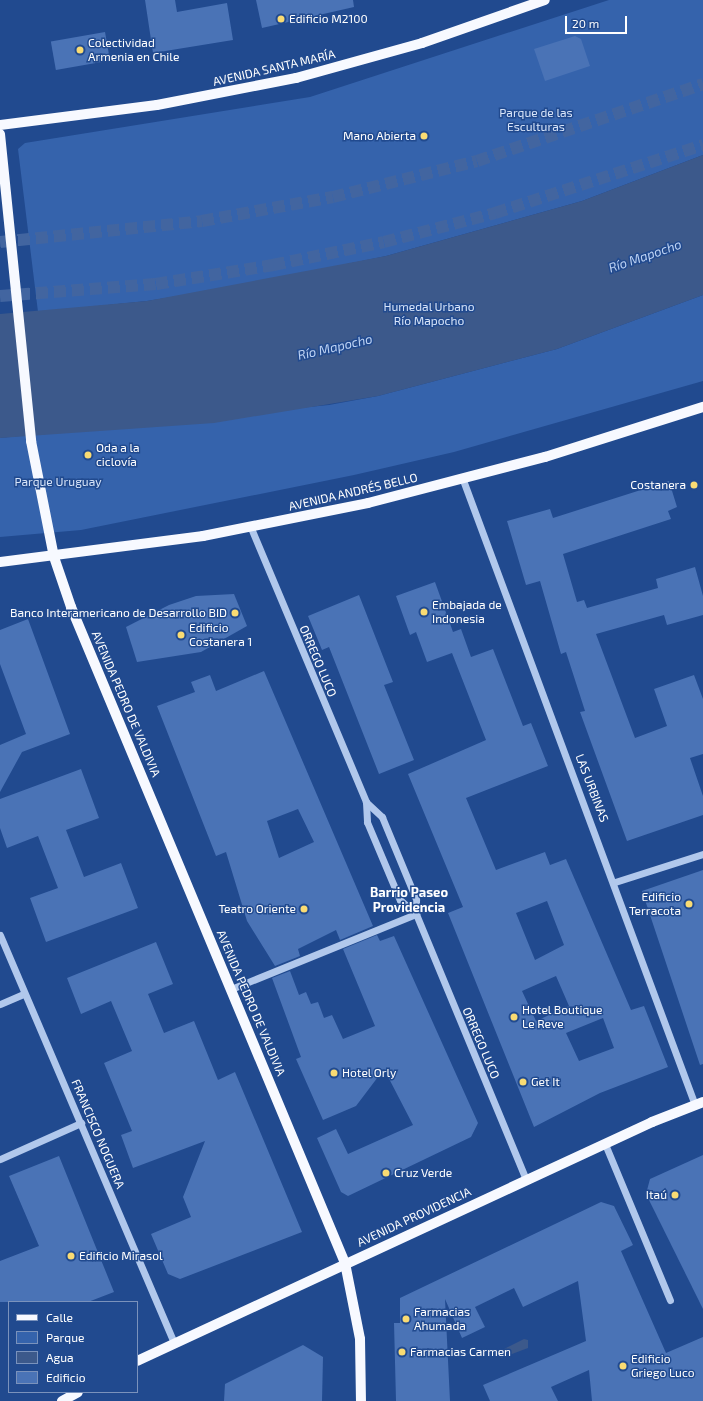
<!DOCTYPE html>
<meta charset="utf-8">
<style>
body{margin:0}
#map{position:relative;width:703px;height:1401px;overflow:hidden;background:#214a8f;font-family:"Exo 2",sans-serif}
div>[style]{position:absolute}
.green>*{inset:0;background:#3563ac}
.water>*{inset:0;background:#3c598b}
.building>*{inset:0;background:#4a73b6;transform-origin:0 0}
.highway-tunnel>*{height:12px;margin-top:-6px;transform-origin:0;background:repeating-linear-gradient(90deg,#4265a0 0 12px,transparent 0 18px)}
.minor>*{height:7px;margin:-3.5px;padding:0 3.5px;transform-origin:3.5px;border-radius:3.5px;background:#b1c8ec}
.major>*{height:10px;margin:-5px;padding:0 5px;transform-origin:5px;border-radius:5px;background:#f7f9ff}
.dots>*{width:11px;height:11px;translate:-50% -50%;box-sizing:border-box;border:2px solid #214a8f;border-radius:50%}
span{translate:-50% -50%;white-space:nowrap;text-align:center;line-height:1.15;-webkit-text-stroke:3px #214a8f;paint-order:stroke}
.poi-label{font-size:12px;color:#fff}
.left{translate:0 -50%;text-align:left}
.right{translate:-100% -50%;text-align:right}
.street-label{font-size:12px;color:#fff}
.park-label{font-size:12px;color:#d7e4f9}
.water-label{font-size:13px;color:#bdd2f3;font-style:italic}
.neighbourhood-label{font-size:13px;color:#fff;font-weight:700}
.legend{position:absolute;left:8px;top:1301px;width:130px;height:92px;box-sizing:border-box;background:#214a8f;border:1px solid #7a92bc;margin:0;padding:5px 7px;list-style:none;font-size:12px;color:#fff}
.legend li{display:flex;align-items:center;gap:8px;height:20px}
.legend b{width:20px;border:1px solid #7a92bc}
.scale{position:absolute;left:565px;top:16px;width:62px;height:18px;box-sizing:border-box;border:2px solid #fff;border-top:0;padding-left:5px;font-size:12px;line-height:14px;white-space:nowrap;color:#fff;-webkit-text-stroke:3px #214a8f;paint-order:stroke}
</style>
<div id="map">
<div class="green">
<div style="clip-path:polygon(609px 0,703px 0,703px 155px,582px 201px,386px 256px,234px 287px,147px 301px,38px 312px,18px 149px,25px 143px,310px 97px)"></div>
<div style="clip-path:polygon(703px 295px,703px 381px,454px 452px,354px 475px,81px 530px,0 537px,0 438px,329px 405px,378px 396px,557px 349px)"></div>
</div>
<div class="water">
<div style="clip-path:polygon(703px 155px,703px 295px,557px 349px,378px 396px,214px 423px,0 438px,0 314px,147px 301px,386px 256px,582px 201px)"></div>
<div style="clip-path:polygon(524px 1339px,528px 1340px,528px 1348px,501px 1358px,500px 1351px)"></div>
</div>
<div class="building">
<div style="clip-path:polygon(145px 0,175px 0,177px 12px,227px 3px,233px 40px,153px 53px)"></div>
<div style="clip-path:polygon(256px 0,353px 0,354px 7px,262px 28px)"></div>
<div style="left:105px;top:32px;width:29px;height:55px;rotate:80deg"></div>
<div style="clip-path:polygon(575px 36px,581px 39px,590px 66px,545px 81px,534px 49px)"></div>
<div style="clip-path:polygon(669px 481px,677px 507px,668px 511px,671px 519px,563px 554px,577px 602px,584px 600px,587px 608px,658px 588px,656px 579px,695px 567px,703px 596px,703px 615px,667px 625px,664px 615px,596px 634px,635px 738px,667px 726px,654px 689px,694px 675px,703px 699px,703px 754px,690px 758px,703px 796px,703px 815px,627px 841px,580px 712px,585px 711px,566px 652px,561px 654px,540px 581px,526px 585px,507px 521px,550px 509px,553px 518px)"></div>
<div style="clip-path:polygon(evenodd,435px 582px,453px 632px,461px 629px,471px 657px,493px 649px,523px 726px,531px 723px,548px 766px,466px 798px,496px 870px,545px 852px,550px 865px,566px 859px,631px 1010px,644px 1006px,668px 1067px,600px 1093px,534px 1127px,448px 913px,463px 907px,408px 774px,486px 740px,452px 653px,427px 662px,416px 632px,410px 635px,396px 596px,435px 582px,547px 901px,564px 945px,535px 960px,516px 913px,547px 901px,435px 582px,556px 976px,569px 1006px,536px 1021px,522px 991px,556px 976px,435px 582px,603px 1018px,614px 1048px,579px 1061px,566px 1033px,603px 1018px)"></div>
<div style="clip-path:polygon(234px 594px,247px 626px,201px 652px,137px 662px,126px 627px,169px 605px,196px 596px)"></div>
<div style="clip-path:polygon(359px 595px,393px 682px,384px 685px,414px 760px,379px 774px,329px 647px,322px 650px,308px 616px)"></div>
<div style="clip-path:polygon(28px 619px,70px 734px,22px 752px,0 792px,0 745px,26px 734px,0 664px,0 630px)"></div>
<div style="clip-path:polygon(evenodd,264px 671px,373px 926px,340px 940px,336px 930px,298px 949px,300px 956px,275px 966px,247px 921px,226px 852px,216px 856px,157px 706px,195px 692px,191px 682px,210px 675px,216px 691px,264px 671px,298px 809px,314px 842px,279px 858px,267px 821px,298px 809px)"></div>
<div style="clip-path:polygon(81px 769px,99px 818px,66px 830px,84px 877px,121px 863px,138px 908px,46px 942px,30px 898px,58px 888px,38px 836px,7px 848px,0 828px,0 799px)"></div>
<div style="clip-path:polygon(703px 870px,703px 1064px,700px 1065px,642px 891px)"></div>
<div style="clip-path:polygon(377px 935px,380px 941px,394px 936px,478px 1123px,471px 1137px,348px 1196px,341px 1192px,317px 1138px,336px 1129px,348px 1154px,413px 1125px,384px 1069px,356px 1106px,323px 1120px,296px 1059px,301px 1057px,272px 978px,290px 971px,299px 995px,306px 992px,311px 1004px,318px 1002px,324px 1018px,332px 1015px,343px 1039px,375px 1026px,343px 949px)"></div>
<div style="clip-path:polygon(156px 942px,173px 984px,148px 994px,164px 1033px,194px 1021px,218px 1080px,235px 1072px,302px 1232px,180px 1279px,168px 1274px,151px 1234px,191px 1217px,183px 1197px,205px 1141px,133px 1168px,121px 1135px,132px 1131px,104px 1063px,132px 1051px,111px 1001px,81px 1014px,67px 978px)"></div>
<div style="clip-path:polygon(703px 1155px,703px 1309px,646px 1194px,650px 1179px)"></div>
<div style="clip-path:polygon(59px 1156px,114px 1292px,88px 1302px,0 1302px,0 1261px,39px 1246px,9px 1176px)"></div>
<div style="clip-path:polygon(601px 1202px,614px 1206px,633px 1245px,621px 1251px,666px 1353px,703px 1337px,703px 1401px,592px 1401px,589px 1370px,551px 1387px,558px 1401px,490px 1401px,483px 1385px,586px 1341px,578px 1281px,523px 1307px,514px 1288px,475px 1307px,485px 1327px,462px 1338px,445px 1299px,450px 1401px,396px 1401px,394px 1323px,400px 1323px,400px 1298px)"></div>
<div style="clip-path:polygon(303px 1345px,323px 1357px,322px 1401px,224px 1401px,225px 1384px)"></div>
</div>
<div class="highway-tunnel">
<div style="left:0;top:242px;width:203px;rotate:-5.9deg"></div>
<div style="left:202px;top:221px;width:133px;rotate:-10.4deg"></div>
<div style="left:333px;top:197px;width:148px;rotate:-14deg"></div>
<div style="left:477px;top:161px;width:239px;rotate:-18.8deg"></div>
<div style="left:0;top:296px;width:156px;rotate:-4.4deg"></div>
<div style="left:156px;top:284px;width:119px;rotate:-9.2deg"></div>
<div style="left:273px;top:265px;width:113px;rotate:-11.7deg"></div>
<div style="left:384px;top:242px;width:115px;rotate:-14.6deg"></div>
<div style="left:495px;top:213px;width:219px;rotate:-18.1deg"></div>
</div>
<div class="minor">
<div style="left:463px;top:480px;width:667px;rotate:69.64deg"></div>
<div style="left:251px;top:528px;width:297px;rotate:67.2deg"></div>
<div style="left:366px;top:802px;width:20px;rotate:87deg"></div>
<div style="left:367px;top:822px;width:85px;rotate:67.1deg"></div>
<div style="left:400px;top:900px;width:21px;rotate:41deg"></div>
<div style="left:366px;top:802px;width:22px;rotate:43deg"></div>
<div style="left:382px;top:817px;width:89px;rotate:67.5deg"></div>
<div style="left:416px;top:899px;width:15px;rotate:90deg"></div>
<div style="left:416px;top:914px;width:288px;rotate:67.5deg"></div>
<div style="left:615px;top:882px;width:92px;rotate:-17.7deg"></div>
<div style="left:0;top:935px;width:443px;rotate:66.9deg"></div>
<div style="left:231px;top:989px;width:200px;rotate:-22.1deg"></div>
<div style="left:0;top:1004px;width:26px;rotate:-23deg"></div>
<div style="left:605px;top:1144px;width:169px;rotate:67.4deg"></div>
<div style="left:0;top:1159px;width:89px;rotate:-24deg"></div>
</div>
<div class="major">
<div style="left:0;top:125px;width:158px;rotate:-7.3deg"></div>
<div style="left:157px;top:105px;width:142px;rotate:-11deg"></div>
<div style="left:296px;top:78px;width:131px;rotate:-15.5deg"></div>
<div style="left:422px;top:43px;width:130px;rotate:-19.3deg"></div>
<div style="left:0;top:134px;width:309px;rotate:84.2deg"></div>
<div style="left:31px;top:441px;width:118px;rotate:78.8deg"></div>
<div style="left:54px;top:557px;width:53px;rotate:71.2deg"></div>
<div style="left:71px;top:607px;width:711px;rotate:67.33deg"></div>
<div style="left:345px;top:1263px;width:77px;rotate:78.8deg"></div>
<div style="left:360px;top:1339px;width:62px;rotate:89.1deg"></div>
<div style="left:0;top:562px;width:205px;rotate:-7.3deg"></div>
<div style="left:203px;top:536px;width:168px;rotate:-11.3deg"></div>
<div style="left:368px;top:503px;width:183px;rotate:-14.6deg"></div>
<div style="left:545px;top:457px;width:166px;rotate:-17.6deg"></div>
<div style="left:137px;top:1361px;width:568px;rotate:-24.89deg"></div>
<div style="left:652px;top:1122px;width:55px;rotate:-21.4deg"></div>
<div style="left:62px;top:1401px;width:18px;rotate:-29deg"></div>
</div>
<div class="dots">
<div style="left:281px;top:19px;background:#f9db73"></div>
<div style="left:80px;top:50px;background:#f9db73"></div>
<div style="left:424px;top:136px;background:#f9db73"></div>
<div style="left:88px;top:455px;background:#f9db73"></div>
<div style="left:694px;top:485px;background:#f9db73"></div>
<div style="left:424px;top:612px;background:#f9db73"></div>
<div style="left:235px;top:613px;background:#f9db73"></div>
<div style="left:181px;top:635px;background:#f9db73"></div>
<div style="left:689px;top:904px;background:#f9db73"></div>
<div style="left:304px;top:909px;background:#f9db73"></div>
<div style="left:514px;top:1017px;background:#f9db73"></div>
<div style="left:334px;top:1073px;background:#f9db73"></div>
<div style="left:523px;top:1082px;background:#f9db73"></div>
<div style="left:386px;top:1173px;background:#f9db73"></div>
<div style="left:675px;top:1195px;background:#f9db73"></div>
<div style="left:71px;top:1256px;background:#f9db73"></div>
<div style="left:406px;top:1319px;background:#f9db73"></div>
<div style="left:402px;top:1352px;background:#f9db73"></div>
<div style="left:623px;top:1366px;background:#f9db73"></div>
</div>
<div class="poi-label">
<span class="left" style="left:289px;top:19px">Edificio M2100</span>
<span class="left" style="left:88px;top:50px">Colectividad<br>Armenia en Chile</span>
<span class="right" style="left:416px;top:136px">Mano Abierta</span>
<span class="left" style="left:96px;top:455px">Oda a la<br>ciclovía</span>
<span class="right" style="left:686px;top:485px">Costanera</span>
<span class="left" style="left:432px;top:612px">Embajada de<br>Indonesia</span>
<span class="right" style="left:227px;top:613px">Banco Interamericano de Desarrollo BID</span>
<span class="left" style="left:189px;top:635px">Edificio<br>Costanera 1</span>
<span class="right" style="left:681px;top:904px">Edificio<br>Terracota</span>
<span class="right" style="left:296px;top:909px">Teatro Oriente</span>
<span class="left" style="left:522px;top:1017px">Hotel Boutique<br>Le Reve</span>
<span class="left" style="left:342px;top:1073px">Hotel Orly</span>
<span class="left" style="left:531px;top:1082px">Get It</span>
<span class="left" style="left:394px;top:1173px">Cruz Verde</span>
<span class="right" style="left:667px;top:1195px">Itaú</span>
<span class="left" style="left:79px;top:1256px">Edificio Mirasol</span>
<span class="left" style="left:414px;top:1319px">Farmacias<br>Ahumada</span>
<span class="left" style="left:410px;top:1352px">Farmacias Carmen</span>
<span class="left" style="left:631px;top:1366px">Edificio<br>Griego Luco</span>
</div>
<div class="street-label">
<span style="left:274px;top:68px;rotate:-13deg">AVENIDA SANTA MARÍA</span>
<span style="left:353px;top:492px;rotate:-13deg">AVENIDA ANDRÉS BELLO</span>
<span style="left:318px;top:661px;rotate:67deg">ORREGO LUCO</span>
<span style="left:126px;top:704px;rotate:67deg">AVENIDA PEDRO DE VALDIVIA</span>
<span style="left:592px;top:788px;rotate:69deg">LAS URBINAS</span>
<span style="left:251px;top:1003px;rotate:67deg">AVENIDA PEDRO DE VALDIVIA</span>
<span style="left:481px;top:1043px;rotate:67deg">ORREGO LUCO</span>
<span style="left:98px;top:1134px;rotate:67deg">FRANCISCO NOGUERA</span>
<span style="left:414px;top:1217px;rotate:-25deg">AVENIDA PROVIDENCIA</span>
</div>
<div class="park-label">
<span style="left:536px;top:120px">Parque de las<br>Esculturas</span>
<span style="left:429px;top:314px">Humedal Urbano<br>Río Mapocho</span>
<span style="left:58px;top:482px">Parque Uruguay</span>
</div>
<div class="water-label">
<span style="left:645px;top:256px;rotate:-19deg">Río Mapocho</span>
<span style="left:335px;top:347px;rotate:-13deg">Río Mapocho</span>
</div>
<div class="neighbourhood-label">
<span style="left:409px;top:900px">Barrio Paseo<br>Providencia</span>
</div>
<ul class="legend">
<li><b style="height:5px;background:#f7f9ff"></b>Calle</li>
<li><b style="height:11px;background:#3563ac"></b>Parque</li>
<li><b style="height:11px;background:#3c598b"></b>Agua</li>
<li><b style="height:11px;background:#4a73b6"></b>Edificio</li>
</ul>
<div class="scale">20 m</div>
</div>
